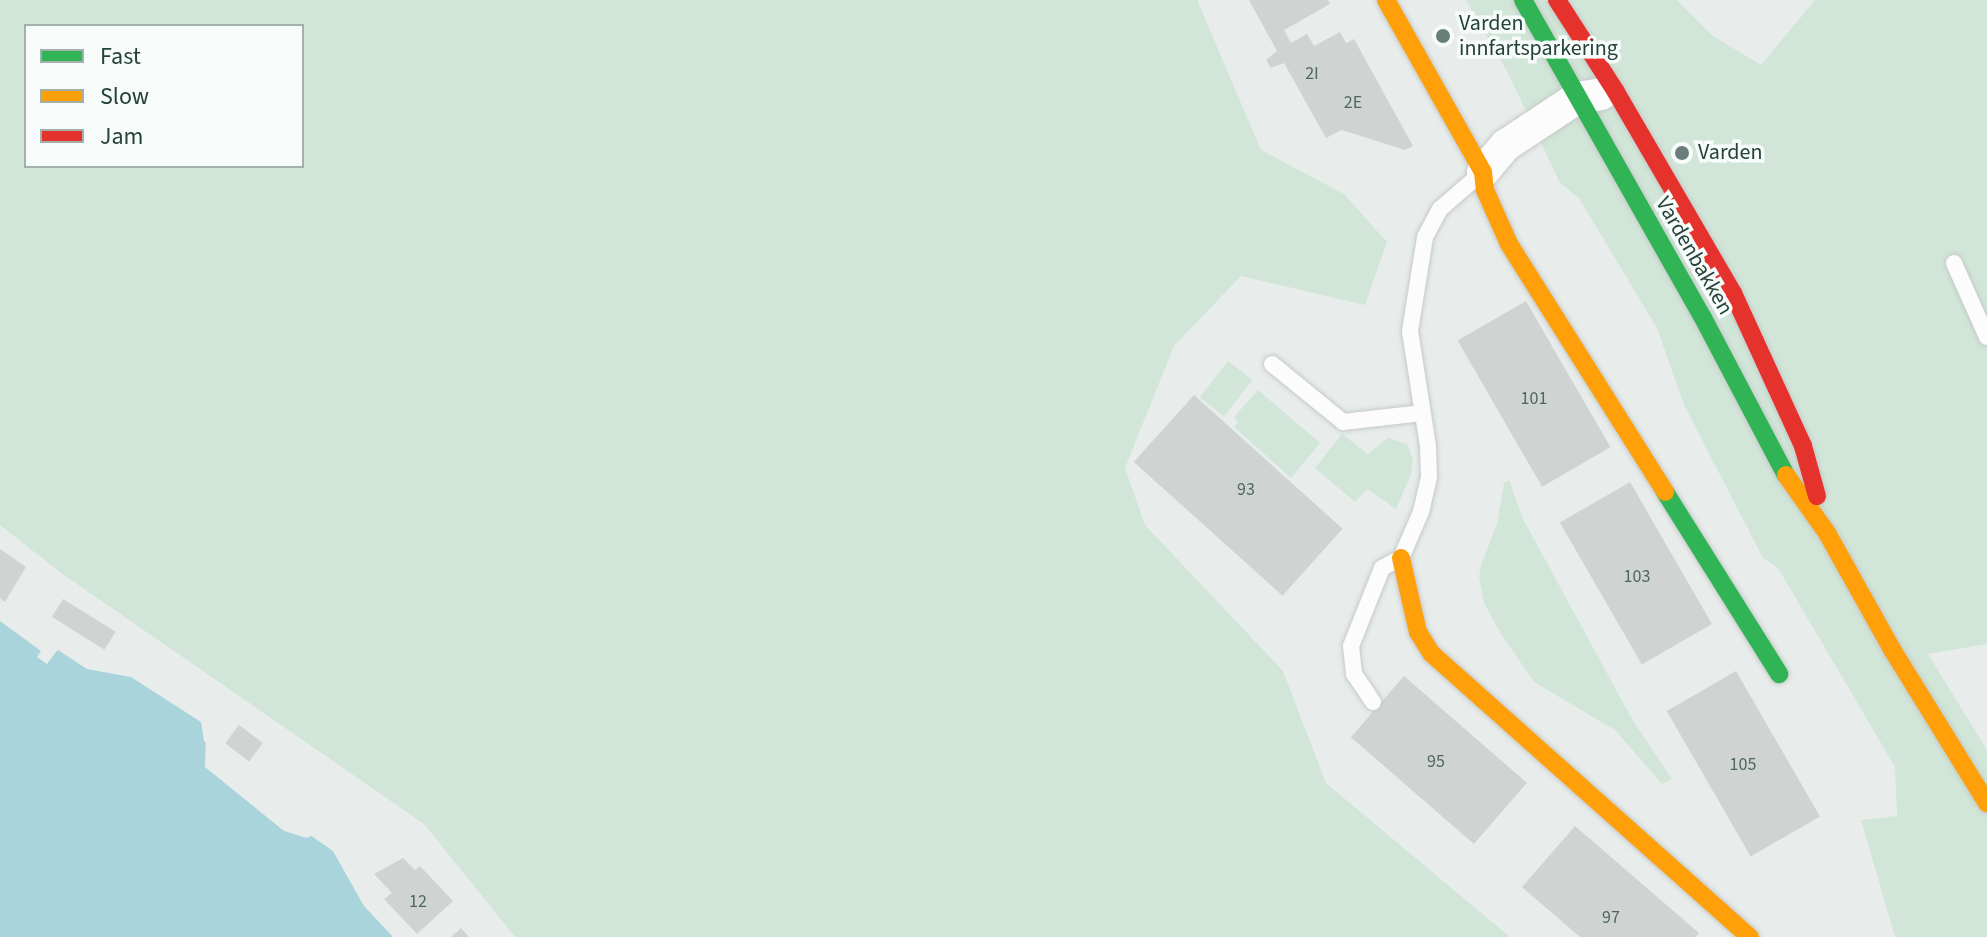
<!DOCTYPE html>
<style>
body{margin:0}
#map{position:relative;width:1987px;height:937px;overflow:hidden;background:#e8edeb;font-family:"Source Sans 3",sans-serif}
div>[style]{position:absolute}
.green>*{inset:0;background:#d1e6d8;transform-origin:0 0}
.water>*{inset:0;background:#a9d4db}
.pier>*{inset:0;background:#e8edeb}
.building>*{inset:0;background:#cfd4d2;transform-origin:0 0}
.roads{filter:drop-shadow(0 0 2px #c5cac8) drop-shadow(0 0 2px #c5cac8)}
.lane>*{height:16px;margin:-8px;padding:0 8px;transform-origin:8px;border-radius:8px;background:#fcfcfc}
.street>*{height:32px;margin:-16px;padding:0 16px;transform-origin:16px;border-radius:16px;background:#fcfcfc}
.fast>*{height:18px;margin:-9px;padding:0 9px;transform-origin:9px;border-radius:9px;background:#30b455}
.slow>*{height:18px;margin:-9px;padding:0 9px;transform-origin:9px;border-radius:9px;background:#ff9f0a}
.jam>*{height:18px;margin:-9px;padding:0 9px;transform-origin:9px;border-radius:9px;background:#e5322d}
.dots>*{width:22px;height:22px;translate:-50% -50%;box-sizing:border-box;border:4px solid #f7fbf9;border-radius:50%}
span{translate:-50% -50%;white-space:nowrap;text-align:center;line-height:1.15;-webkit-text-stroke:7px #f7fbf9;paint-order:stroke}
.number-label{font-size:18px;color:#506761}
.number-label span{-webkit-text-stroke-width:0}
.poi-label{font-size:22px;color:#24423a}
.left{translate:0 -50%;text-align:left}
.street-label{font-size:22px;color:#24423a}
.legend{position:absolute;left:24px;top:24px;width:280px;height:144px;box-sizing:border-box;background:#f7fbf9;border:2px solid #a3b1ad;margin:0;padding:10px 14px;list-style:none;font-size:24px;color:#24423a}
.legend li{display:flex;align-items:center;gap:16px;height:40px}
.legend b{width:40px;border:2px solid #a3b1ad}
</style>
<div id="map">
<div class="green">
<div style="clip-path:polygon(evenodd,0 0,1197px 0,1261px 150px,1344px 194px,1387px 242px,1365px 305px,1241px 276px,1174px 346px,1125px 468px,1145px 525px,1283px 671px,1326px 783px,1510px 937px,515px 937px,424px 824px,61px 573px,0 525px,0 0,26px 26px,302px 26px,302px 166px,26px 166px,26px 26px)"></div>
<div style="clip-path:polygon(1466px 0,1677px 0,1713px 36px,1761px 65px,1815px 0,1987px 0,1987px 644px,1928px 654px,1987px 750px,1987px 937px,1895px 937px,1861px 820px,1897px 816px,1895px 767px,1778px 568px,1763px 558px,1684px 405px,1657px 328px,1579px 198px,1560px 183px,1507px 71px)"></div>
<div style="left:1228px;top:361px;width:31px;height:46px;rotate:38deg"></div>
<div style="clip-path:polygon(1258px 390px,1320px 443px,1291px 478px,1234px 427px,1238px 422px,1234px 417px)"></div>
<div style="clip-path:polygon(1342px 434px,1368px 454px,1388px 438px,1407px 444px,1413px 460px,1411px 474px,1396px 509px,1367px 489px,1355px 502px,1315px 468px)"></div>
<div style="clip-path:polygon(1509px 480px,1523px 519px,1632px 719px,1672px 779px,1662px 784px,1615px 730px,1534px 682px,1501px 634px,1484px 603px,1479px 577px,1481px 565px,1497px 524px,1504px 483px)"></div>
</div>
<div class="water">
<div style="clip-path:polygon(0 612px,87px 669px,131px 677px,201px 722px,204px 741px,254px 796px,333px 851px,364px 906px,393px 937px,0 937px)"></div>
</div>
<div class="pier">
<div style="clip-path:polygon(0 608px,59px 648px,47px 664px,37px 657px,41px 651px,0 621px)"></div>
<div style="clip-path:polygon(206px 733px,207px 739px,257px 793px,315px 834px,307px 838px,284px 831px,205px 767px)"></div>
</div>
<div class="building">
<div style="clip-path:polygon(1249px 0,1328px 0,1330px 4px,1284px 30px,1291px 43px,1307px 34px,1314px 46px,1340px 32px,1346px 43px,1354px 39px,1413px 146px,1405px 150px,1342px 130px,1326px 138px,1284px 63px,1271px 68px,1266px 60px,1277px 51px)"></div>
<div style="left:1526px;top:301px;width:169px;height:79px;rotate:60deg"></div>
<div style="left:1194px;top:395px;width:200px;height:90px;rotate:42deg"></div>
<div style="left:1630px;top:482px;width:164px;height:81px;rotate:60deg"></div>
<div style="clip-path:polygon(0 549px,26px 567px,5px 602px,0 598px)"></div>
<div style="left:63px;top:599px;width:62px;height:21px;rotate:32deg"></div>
<div style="left:1736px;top:671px;width:168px;height:80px;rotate:60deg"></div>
<div style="left:1404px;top:676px;width:163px;height:81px;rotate:41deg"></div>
<div style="left:239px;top:725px;width:30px;height:23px;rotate:37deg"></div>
<div style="clip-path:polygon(1575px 826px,1699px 933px,1696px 937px,1580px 937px,1522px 887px)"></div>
<div style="clip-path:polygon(403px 858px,415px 870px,420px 866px,453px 901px,417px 934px,384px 899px,392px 893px,374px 874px)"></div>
<div style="clip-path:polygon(461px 928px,469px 937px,451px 937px)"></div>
</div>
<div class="roads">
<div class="lane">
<div style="left:1954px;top:263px;width:81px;rotate:66deg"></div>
<div style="left:1272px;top:364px;width:92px;rotate:39.2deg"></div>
<div style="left:1343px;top:422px;width:80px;rotate:-6.5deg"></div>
<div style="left:1373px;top:702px;width:34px;rotate:-124deg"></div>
<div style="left:1354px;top:674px;width:28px;rotate:-96deg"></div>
<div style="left:1351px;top:646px;width:84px;rotate:-68.3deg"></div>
<div style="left:1382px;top:568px;width:21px;rotate:-28deg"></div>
<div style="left:1401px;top:558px;width:50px;rotate:-66.5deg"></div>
<div style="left:1421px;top:512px;width:36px;rotate:-77deg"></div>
<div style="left:1429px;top:477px;width:31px;rotate:-92deg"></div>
<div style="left:1428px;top:446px;width:116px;rotate:-98.9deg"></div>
<div style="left:1410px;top:331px;width:95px;rotate:-80.9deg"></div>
<div style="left:1425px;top:237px;width:32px;rotate:-62deg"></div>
<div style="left:1440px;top:209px;width:50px;rotate:-41deg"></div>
</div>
<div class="street">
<div style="left:1483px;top:172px;width:35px;rotate:-50deg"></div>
<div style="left:1506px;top:145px;width:85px;rotate:-33.5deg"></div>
<div style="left:1577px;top:98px;width:24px;rotate:-9deg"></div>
</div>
<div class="fast">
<div style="left:1523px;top:0;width:363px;rotate:60.5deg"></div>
<div style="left:1702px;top:316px;width:180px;rotate:62.2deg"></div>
<div style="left:1665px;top:492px;width:215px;rotate:57.9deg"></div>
</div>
<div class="slow">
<div style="left:1386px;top:0;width:197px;rotate:60.6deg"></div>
<div style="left:1483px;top:172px;width:18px;rotate:84deg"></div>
<div style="left:1485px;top:190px;width:59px;rotate:66deg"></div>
<div style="left:1509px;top:244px;width:293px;rotate:57.8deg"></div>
<div style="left:1786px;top:475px;width:71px;rotate:54.7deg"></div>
<div style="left:1827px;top:533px;width:135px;rotate:60.8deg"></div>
<div style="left:1893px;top:651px;width:179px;rotate:58.3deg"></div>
<div style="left:1401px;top:558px;width:76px;rotate:77.1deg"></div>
<div style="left:1418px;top:632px;width:26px;rotate:58deg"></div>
<div style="left:1432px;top:654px;width:426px;rotate:41.7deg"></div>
</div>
<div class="jam">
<div style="left:1557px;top:0;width:109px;rotate:57.3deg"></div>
<div style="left:1616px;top:92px;width:233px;rotate:59.8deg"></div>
<div style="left:1733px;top:293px;width:168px;rotate:65.4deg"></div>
<div style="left:1803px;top:446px;width:52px;rotate:74.4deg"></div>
</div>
</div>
<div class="dots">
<div style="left:1443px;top:36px;background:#697e78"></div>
<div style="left:1682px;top:153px;background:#697e78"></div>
</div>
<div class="number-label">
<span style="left:1312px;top:74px">2I</span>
<span style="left:1353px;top:103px">2E</span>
<span style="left:1534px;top:399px">101</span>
<span style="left:1246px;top:490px">93</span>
<span style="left:1637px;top:577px">103</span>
<span style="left:1436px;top:762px">95</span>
<span style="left:1743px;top:765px">105</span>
<span style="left:418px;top:902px">12</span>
<span style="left:1611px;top:918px">97</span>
</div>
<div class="poi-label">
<span class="left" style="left:1459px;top:36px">Varden<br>innfartsparkering</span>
<span class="left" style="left:1698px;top:153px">Varden</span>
</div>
<div class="street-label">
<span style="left:1694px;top:256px;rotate:60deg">Vardenbakken</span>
</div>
<ul class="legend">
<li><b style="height:10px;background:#30b455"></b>Fast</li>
<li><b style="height:10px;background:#ff9f0a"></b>Slow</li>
<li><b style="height:10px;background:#e5322d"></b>Jam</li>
</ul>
</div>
